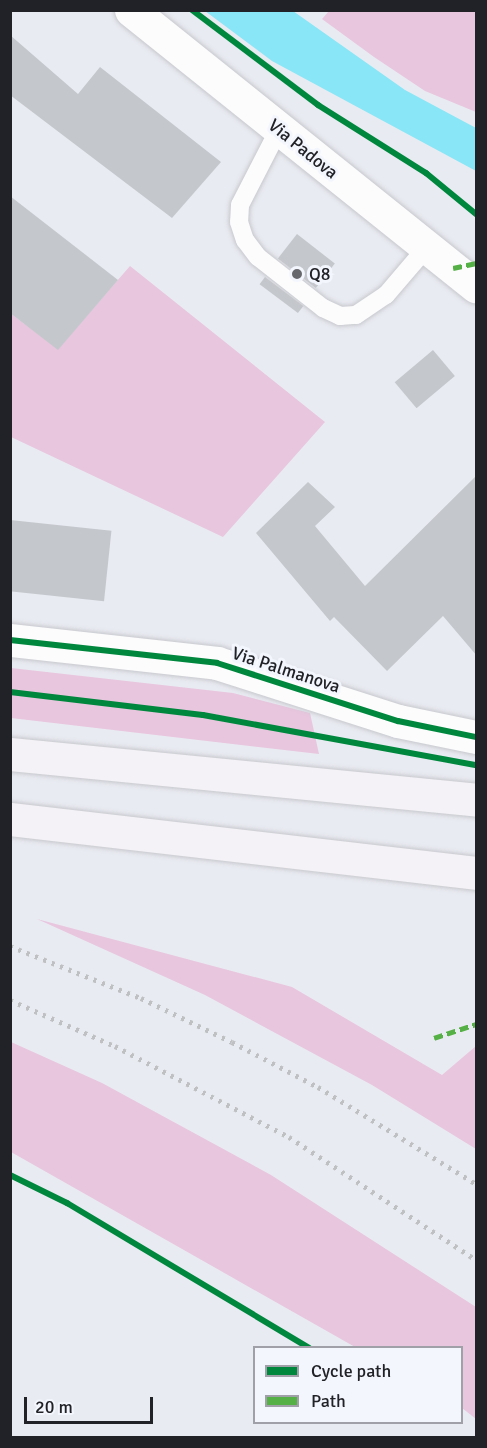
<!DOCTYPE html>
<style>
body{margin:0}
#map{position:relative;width:487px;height:1448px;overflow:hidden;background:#e9ebf2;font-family:Signika,sans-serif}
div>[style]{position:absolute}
.green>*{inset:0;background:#e8c6de}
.water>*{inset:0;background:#88e6f6}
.building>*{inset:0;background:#c4c7cc;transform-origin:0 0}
.roads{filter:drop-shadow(0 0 2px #c7c8cd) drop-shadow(0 0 2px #c7c8cd)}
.service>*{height:18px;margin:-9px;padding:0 9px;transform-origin:9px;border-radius:9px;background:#fcfcfd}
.minor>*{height:33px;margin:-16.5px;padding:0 16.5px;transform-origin:16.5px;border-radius:16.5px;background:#fcfcfd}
.tertiary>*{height:33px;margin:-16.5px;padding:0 16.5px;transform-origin:16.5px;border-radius:16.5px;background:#fcfcfd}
.trunk>*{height:33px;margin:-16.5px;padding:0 16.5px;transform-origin:16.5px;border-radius:16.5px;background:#f4f2f6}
.rail>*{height:4.5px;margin-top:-2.25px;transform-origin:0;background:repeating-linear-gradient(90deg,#bfc0c2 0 3px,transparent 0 9px)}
.quiet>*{height:4.5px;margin-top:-2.25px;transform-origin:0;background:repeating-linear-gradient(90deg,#55b145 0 9px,transparent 0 13.5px)}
.cycleway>*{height:6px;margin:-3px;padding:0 3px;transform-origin:3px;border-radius:3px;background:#00873e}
.dots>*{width:16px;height:16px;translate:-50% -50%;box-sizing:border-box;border:3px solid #f4f6fe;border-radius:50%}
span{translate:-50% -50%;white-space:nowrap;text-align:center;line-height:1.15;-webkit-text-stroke:6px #f4f6fe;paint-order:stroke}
.street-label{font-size:18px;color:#212227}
.poi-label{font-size:18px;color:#212227}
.left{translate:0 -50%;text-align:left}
.frame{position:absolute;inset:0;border:12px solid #212227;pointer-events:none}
.legend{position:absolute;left:253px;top:1346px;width:210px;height:78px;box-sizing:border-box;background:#f4f6fe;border:2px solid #a0a1a8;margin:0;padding:8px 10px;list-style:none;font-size:18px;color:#212227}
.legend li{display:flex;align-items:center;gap:12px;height:30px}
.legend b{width:30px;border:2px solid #a0a1a8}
.scale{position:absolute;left:24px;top:1397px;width:129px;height:27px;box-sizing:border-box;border:3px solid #212227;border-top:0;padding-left:8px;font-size:18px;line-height:21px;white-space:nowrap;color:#212227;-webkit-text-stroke:4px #f4f6fe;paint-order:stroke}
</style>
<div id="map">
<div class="green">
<div style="clip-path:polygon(329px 11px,476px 11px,476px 112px,425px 91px,374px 57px,322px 19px)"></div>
<div style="clip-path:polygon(130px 266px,325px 422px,223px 537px,11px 437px,10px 313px,58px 349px)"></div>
<div style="clip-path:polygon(11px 668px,233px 693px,310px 713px,319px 754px,11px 718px)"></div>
<div style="clip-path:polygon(37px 919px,292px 987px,442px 1075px,476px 1046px,476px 1149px,372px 1085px,205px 995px)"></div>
<div style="clip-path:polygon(11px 1042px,102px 1083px,271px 1175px,476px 1307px,476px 1419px,462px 1408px,462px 1348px,355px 1347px,11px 1152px)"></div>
</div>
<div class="water">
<div style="clip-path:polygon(205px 11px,293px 11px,405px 90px,476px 128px,476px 171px,272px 61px)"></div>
</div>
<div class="building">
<div style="clip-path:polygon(10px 35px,78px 94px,100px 67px,221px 162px,172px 218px,10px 95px)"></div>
<div style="clip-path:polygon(10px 196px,118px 280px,58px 350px,10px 313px)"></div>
<div style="left:297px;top:234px;width:48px;height:31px;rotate:38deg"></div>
<div style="left:265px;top:277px;width:48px;height:9px;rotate:37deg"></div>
<div style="left:433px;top:350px;width:34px;height:50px;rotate:50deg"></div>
<div style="clip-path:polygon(477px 475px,477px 656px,443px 616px,387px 671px,334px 617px,330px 621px,256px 533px,308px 482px,335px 507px,315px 526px,365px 586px)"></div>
<div style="left:10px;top:520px;width:102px;height:71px;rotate:6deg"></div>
</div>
<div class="roads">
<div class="service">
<div style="left:279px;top:129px;width:85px;rotate:117.2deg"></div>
<div style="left:240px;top:205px;width:17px;rotate:93deg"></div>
<div style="left:239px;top:222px;width:19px;rotate:72deg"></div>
<div style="left:245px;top:240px;width:21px;rotate:53deg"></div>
<div style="left:258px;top:257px;width:83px;rotate:38.1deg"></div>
<div style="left:323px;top:308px;width:19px;rotate:25deg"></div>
<div style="left:340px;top:316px;width:16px;rotate:-4deg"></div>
<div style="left:356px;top:315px;width:36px;rotate:-34deg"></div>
<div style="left:386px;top:295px;width:63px;rotate:-49.5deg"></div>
</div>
<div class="minor">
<div style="left:10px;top:640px;width:208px;rotate:6.3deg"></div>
<div style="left:217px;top:663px;width:190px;rotate:17.8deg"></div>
<div style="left:398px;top:721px;width:80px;rotate:11.6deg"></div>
</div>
<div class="tertiary">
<div style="left:131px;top:10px;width:442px;rotate:38.7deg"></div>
</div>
<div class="trunk">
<div style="left:10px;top:754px;width:468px;rotate:5.6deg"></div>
<div style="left:10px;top:819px;width:469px;rotate:6.6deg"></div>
</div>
</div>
<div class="rail">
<div style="left:10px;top:946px;width:141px;rotate:21.7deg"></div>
<div style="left:141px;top:998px;width:101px;rotate:25.8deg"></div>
<div style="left:232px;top:1042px;width:97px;rotate:27.6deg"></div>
<div style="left:318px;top:1087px;width:185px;rotate:31.5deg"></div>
<div style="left:10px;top:1000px;width:115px;rotate:23.7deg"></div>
<div style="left:115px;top:1046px;width:196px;rotate:27.6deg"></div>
<div style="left:289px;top:1137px;width:224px;rotate:33.3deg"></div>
</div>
<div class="quiet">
<div style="left:453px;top:268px;width:24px;rotate:-12deg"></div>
<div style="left:434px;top:1038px;width:44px;rotate:-18.4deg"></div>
</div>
<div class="cycleway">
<div style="left:192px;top:10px;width:158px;rotate:37deg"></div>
<div style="left:318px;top:105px;width:128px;rotate:32.2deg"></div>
<div style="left:426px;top:173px;width:65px;rotate:39.4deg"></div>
<div style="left:10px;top:640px;width:208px;rotate:6.3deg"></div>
<div style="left:217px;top:663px;width:190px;rotate:17.8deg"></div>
<div style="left:398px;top:721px;width:80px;rotate:11.6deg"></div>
<div style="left:10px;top:692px;width:194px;rotate:6.8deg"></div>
<div style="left:203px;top:715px;width:278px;rotate:10.4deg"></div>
<div style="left:10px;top:1175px;width:64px;rotate:26.2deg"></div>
<div style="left:67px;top:1203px;width:282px;rotate:30.9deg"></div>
</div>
<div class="dots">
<div style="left:297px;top:274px;background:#67686e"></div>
</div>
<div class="street-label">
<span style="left:303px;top:149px;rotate:39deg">Via Padova</span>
<span style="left:286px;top:670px;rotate:18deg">Via Palmanova</span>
</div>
<div class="poi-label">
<span class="left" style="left:309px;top:274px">Q8</span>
</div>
<div class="frame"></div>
<ul class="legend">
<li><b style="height:8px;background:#00873e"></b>Cycle path</li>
<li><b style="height:8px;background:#55b145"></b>Path</li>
</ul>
<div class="scale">20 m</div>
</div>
